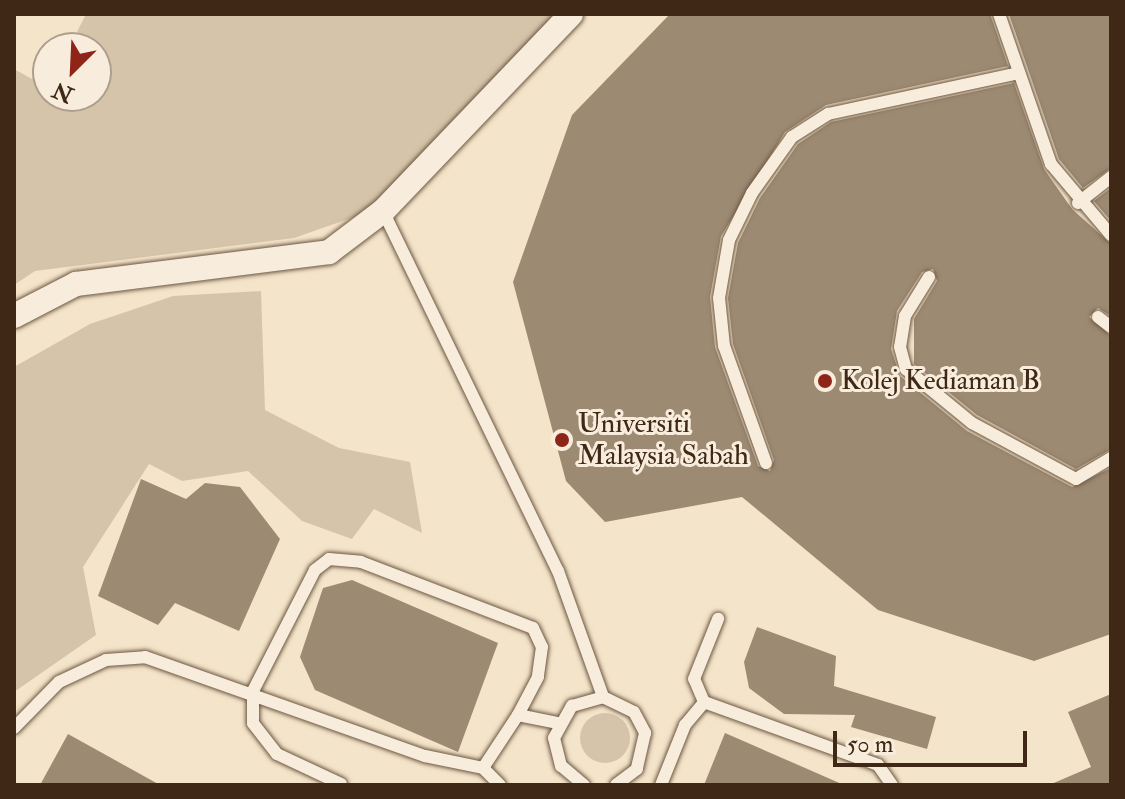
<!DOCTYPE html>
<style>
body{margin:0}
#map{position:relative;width:1125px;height:799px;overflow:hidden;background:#f4e4c9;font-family:"IM FELL Double Pica",serif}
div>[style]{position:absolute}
.green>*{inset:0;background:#d5c4aa}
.round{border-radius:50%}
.building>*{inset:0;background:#9d8a73}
.roads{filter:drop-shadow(0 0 2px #6c5742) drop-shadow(0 0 2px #6c5742)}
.lane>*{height:12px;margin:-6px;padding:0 6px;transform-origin:6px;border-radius:6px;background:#f8eddc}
.street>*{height:24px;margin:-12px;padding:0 12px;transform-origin:12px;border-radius:12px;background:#f8eddc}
.dots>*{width:22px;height:22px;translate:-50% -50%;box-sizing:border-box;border:4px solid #f8eddc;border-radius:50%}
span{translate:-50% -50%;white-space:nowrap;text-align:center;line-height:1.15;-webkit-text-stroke:6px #f8eddc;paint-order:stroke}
.poi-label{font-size:28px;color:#3f2815}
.left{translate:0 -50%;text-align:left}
.frame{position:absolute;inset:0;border:16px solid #3f2815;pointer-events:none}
.north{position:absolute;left:32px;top:32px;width:80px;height:80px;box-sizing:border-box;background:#f8eddc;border:2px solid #ae9e8c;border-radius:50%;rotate:204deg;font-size:22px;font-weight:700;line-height:32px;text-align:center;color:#3f2815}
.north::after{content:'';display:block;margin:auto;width:28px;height:36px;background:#8f2418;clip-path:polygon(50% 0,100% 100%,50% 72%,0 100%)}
.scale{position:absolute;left:833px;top:731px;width:194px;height:36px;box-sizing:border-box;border:4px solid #3f2815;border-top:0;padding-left:10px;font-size:24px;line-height:28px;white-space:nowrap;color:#3f2815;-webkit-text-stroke:6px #f8eddc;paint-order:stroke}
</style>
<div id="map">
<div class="green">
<div style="clip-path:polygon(86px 14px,565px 14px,377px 209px,294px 238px,35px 271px,14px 285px,14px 69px,48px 88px,48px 96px,96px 96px,96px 48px,69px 48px)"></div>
<div style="clip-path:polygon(261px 291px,265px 410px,339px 448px,410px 462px,422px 533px,374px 509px,352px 539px,302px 521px,248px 471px,182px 481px,149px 464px,83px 567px,96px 635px,14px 692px,14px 367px,90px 324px,173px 296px)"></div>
<div class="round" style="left:580px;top:713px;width:50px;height:50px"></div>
</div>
<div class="building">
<div style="clip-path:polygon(670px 14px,990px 14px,1008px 66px,826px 105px,785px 132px,721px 236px,710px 297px,715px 347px,758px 466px,770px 471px,774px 460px,733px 344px,728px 298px,738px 243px,760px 198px,798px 144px,831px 122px,1014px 83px,1044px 169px,1072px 209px,1111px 244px,1111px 316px,1098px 308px,1089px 317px,1111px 336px,1111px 449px,1076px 469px,977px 415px,914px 364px,914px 319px,937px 281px,933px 269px,922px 272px,897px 311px,891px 349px,900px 376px,967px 431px,1072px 487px,1111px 468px,1111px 634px,1034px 661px,878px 610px,742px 497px,605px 522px,566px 481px,513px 282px,572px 115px)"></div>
<div style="clip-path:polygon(1009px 14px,1111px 14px,1111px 168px,1083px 188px,1059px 159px)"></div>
<div style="clip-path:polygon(1111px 188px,1111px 221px,1094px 201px)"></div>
<div style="clip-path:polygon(141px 479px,186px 499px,205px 483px,240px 487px,280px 539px,239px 631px,175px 603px,158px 625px,98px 596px)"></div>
<div style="clip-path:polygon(352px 580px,498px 643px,458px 752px,315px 690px,300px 657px,323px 588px)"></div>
<div style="clip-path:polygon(757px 627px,836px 656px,834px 686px,936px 717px,927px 749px,851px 727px,855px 715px,784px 714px,749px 688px,744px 662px)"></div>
<div style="clip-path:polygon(1111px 694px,1111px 785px,1049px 785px,1091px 767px,1068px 712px)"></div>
<div style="clip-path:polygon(725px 733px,844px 785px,704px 785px)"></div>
<div style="clip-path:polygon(68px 734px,160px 785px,40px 785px)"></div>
</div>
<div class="roads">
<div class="lane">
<div style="left:999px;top:14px;width:159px;rotate:70.9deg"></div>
<div style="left:1051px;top:164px;width:93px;rotate:49.8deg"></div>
<div style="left:1078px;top:203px;width:42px;rotate:-38.2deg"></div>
<div style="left:383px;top:211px;width:400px;rotate:64.1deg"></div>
<div style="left:558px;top:571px;width:134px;rotate:70.3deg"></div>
<div style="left:929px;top:277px;width:46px;rotate:121.6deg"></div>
<div style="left:905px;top:316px;width:31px;rotate:99deg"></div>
<div style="left:900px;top:347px;width:23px;rotate:75deg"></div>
<div style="left:906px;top:369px;width:85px;rotate:39.3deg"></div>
<div style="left:972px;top:423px;width:118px;rotate:28.3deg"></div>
<div style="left:1076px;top:479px;width:41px;rotate:-31deg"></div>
<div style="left:1098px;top:317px;width:16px;rotate:38deg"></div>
<div style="left:766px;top:463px;width:124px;rotate:-109.7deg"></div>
<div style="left:724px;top:346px;width:48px;rotate:-95.9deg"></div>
<div style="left:719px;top:298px;width:59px;rotate:-80.2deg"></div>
<div style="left:729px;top:240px;width:52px;rotate:-63.9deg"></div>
<div style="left:752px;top:193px;width:69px;rotate:-54.5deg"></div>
<div style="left:792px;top:137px;width:43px;rotate:-32.6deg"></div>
<div style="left:828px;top:114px;width:190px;rotate:-12.1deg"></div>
<div style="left:704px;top:702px;width:25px;rotate:-113deg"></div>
<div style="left:694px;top:679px;width:65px;rotate:-68.2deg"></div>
<div style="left:14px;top:728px;width:64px;rotate:-45.6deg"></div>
<div style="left:59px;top:682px;width:52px;rotate:-25.1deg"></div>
<div style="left:106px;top:660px;width:39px;rotate:-4deg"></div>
<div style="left:145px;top:657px;width:297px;rotate:19.5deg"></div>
<div style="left:425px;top:756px;width:59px;rotate:11.7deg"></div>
<div style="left:483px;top:768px;width:64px;rotate:-56.6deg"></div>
<div style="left:518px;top:715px;width:41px;rotate:11.3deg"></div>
<div style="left:483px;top:768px;width:24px;rotate:45deg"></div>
<div style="left:341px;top:784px;width:71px;rotate:-154.9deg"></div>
<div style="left:277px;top:754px;width:39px;rotate:-128deg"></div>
<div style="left:253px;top:723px;width:32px;rotate:-90deg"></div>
<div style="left:253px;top:691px;width:136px;rotate:-62.9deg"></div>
<div style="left:315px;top:570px;width:18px;rotate:-38deg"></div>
<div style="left:329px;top:559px;width:32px;rotate:5deg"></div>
<div style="left:361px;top:562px;width:184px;rotate:21deg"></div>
<div style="left:533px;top:628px;width:21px;rotate:65deg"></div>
<div style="left:542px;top:647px;width:30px;rotate:98deg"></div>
<div style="left:538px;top:677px;width:43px;rotate:117.8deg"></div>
<div style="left:584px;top:785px;width:30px;rotate:-140deg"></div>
<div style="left:561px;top:766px;width:29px;rotate:-104deg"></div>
<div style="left:554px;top:738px;width:37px;rotate:-61deg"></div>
<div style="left:572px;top:706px;width:32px;rotate:-16deg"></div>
<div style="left:603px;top:697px;width:34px;rotate:26deg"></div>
<div style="left:634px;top:712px;width:24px;rotate:62deg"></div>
<div style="left:645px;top:733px;width:37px;rotate:103deg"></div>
<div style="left:637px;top:769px;width:26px;rotate:143deg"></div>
<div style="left:661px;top:785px;width:65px;rotate:-68.2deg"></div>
<div style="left:685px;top:725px;width:30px;rotate:-50deg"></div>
<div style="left:704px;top:702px;width:185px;rotate:19.9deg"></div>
<div style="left:878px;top:765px;width:24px;rotate:55deg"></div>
</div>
<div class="street">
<div style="left:14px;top:316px;width:70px;rotate:-27.3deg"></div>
<div style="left:76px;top:284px;width:255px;rotate:-7.2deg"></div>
<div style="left:329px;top:252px;width:68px;rotate:-37.2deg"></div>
<div style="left:383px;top:211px;width:272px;rotate:-46.3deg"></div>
</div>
</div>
<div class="dots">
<div style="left:825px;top:381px;background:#8f2418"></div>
<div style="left:562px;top:440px;background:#8f2418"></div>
</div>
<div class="poi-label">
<span class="left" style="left:841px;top:381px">Kolej Kediaman B</span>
<span class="left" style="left:578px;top:440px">Universiti<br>Malaysia Sabah</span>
</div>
<div class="frame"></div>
<div class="north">N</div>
<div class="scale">50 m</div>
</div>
